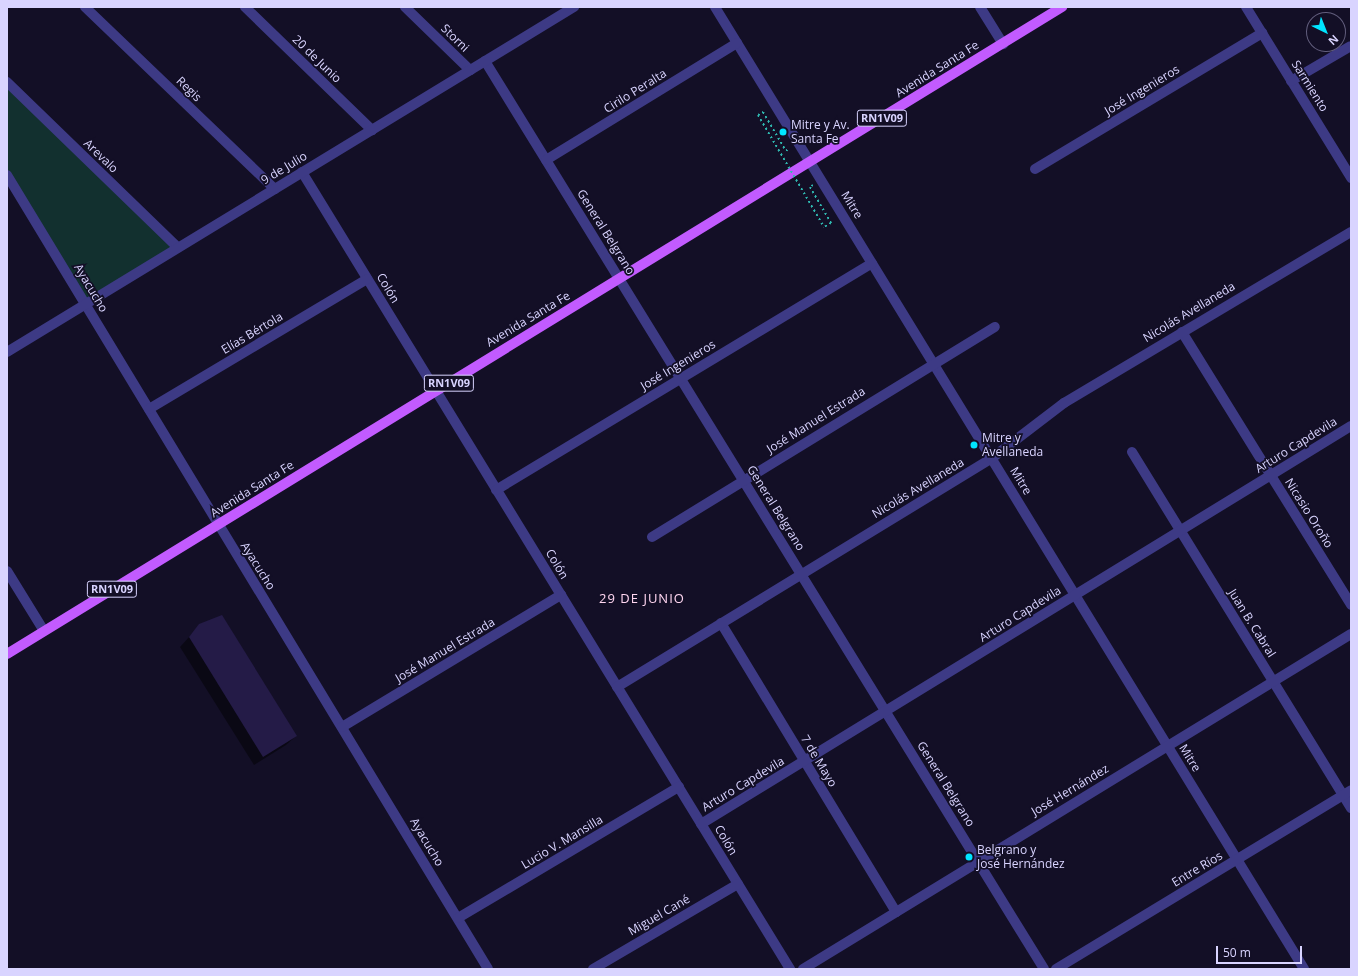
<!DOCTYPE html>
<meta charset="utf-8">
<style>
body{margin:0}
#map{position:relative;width:1358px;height:976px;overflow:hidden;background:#130f26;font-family:"Open Sans",sans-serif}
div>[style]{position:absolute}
.green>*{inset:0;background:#12302f}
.shadow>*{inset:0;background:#0007}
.building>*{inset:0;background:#241b47}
.path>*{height:2px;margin-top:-1px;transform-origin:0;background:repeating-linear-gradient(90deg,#2fb8b0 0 2px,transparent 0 5px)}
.minor>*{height:10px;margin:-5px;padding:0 5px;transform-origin:5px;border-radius:5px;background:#3d3a85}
.major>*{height:10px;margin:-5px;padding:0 5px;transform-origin:5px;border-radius:5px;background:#c25bff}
.path-bridge>*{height:2px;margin-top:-1px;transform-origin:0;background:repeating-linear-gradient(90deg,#2fb8b0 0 2px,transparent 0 5px)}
.dots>*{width:11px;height:11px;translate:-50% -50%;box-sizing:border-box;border:2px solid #130f26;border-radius:50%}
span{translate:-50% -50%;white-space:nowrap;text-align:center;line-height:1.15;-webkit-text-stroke:3.5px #130f26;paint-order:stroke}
.shield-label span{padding:1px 3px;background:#130f26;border:1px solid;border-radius:3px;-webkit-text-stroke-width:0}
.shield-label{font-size:11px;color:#d9d4ff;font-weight:700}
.street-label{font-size:12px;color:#d9d4ff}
.poi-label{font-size:12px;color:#d9d4ff}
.left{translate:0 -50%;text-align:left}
.neighbourhood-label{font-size:13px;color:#ffd6f0;letter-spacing:1px}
.frame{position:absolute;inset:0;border:8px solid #d9d4ff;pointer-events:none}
.north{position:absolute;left:1306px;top:12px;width:40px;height:40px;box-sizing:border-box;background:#130f26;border:1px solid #625e7d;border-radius:50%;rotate:137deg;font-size:11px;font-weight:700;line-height:16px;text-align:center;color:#d9d4ff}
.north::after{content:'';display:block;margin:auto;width:14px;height:18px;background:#00e5ff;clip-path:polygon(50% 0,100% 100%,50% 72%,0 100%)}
.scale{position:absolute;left:1216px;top:946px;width:86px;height:18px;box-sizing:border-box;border:2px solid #d9d4ff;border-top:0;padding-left:5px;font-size:12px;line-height:14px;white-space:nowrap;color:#d9d4ff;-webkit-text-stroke:3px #130f26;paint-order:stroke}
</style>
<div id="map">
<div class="green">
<div style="clip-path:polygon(7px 82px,178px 248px,85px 304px,7px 175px)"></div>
</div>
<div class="shadow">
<div style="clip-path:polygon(200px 625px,296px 736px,286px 745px,254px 765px,180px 647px)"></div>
</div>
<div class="building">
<div style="clip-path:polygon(222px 615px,297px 736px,263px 757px,189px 637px,199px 624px)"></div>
</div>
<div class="path">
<div style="left:758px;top:115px;width:6px;rotate:-31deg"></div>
<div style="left:763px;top:112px;width:45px;rotate:59.5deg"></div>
<div style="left:786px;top:151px;width:4px;rotate:-45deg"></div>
<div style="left:813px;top:185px;width:4px;rotate:146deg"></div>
<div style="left:810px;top:187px;width:42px;rotate:59.7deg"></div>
<div style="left:831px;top:223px;width:8px;rotate:150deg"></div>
</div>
<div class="minor">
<div style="left:85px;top:7px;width:263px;rotate:43.8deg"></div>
<div style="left:245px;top:7px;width:177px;rotate:44.1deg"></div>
<div style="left:405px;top:7px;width:91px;rotate:44.1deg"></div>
<div style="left:715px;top:7px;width:1128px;rotate:58.52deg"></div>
<div style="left:980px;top:7px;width:44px;rotate:58.1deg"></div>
<div style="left:1246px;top:7px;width:201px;rotate:58.4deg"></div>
<div style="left:485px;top:61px;width:1066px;rotate:58.38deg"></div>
<div style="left:1291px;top:81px;width:69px;rotate:-30.3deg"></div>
<div style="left:7px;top:82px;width:238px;rotate:44.1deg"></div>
<div style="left:546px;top:160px;width:224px;rotate:-31.5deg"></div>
<div style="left:1035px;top:169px;width:265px;rotate:-30.9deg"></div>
<div style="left:302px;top:172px;width:935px;rotate:58.52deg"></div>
<div style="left:7px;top:175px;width:928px;rotate:58.79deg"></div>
<div style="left:1182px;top:332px;width:321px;rotate:58.2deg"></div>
<div style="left:7px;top:352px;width:664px;rotate:-31.32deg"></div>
<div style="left:149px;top:409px;width:254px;rotate:-30.8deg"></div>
<div style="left:1132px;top:452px;width:418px;rotate:58.4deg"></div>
<div style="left:496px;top:490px;width:439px;rotate:-31.1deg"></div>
<div style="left:652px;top:537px;width:402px;rotate:-31.5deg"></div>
<div style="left:7px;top:571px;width:70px;rotate:58.3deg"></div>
<div style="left:721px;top:623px;width:338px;rotate:58.8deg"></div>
<div style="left:617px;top:687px;width:439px;rotate:-31.4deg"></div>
<div style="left:992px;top:458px;width:91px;rotate:-37.4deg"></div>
<div style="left:1064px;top:403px;width:334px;rotate:-30.8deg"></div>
<div style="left:342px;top:727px;width:256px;rotate:-31.1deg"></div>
<div style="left:701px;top:824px;width:762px;rotate:-31.48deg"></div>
<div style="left:458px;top:918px;width:257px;rotate:-30.7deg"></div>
<div style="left:593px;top:969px;width:168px;rotate:-30.4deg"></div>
<div style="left:803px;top:969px;width:642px;rotate:-31.44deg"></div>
<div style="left:1056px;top:969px;width:345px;rotate:-31.2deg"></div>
</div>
<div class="major">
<div style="left:7px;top:654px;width:1238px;rotate:-31.52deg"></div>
</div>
<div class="path-bridge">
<div style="left:758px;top:115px;width:130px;rotate:59.5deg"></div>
</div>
<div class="dots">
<div style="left:783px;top:132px;background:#00e5ff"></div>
<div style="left:974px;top:445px;background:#00e5ff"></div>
<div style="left:969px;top:857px;background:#00e5ff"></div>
</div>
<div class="shield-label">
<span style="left:882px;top:118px">RN1V09</span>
<span style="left:449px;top:383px">RN1V09</span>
<span style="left:112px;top:589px">RN1V09</span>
</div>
<div class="street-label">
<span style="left:455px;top:38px;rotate:44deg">Storni</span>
<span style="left:317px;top:59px;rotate:44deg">20 de Junio</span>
<span style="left:937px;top:69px;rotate:-32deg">Avenida Santa Fe</span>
<span style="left:1310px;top:86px;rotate:58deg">Sarmiento</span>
<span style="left:189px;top:89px;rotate:44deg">Regis</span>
<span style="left:1142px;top:90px;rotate:-31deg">José Ingenieros</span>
<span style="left:635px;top:91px;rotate:-32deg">Cirilo Peralta</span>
<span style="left:101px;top:156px;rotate:44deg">Arevalo</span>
<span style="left:284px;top:168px;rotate:-31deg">9 de Julio</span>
<span style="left:852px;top:205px;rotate:58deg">Mitre</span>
<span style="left:606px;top:232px;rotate:58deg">General Belgrano</span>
<span style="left:91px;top:288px;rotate:59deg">Ayacucho</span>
<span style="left:388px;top:288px;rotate:59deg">Colón</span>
<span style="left:1189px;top:312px;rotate:-31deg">Nicolás Avellaneda</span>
<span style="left:528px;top:319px;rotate:-31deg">Avenida Santa Fe</span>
<span style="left:252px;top:333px;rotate:-31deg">Elías Bértola</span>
<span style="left:678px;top:365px;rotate:-31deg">José Ingenieros</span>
<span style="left:816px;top:420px;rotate:-32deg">José Manuel Estrada</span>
<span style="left:1296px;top:445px;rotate:-32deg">Arturo Capdevila</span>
<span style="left:1021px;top:481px;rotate:59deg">Mitre</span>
<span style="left:918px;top:488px;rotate:-31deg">Nicolás Avellaneda</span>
<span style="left:252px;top:489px;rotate:-32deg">Avenida Santa Fe</span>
<span style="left:776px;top:508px;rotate:58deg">General Belgrano</span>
<span style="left:1309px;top:513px;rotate:58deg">Nicasio Oroño</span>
<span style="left:557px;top:564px;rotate:59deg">Colón</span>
<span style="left:258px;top:566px;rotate:58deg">Ayacucho</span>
<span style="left:1020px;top:614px;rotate:-32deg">Arturo Capdevila</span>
<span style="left:1252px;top:623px;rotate:58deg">Juan B. Cabral</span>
<span style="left:445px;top:650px;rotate:-31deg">José Manuel Estrada</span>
<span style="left:1190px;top:758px;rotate:58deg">Mitre</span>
<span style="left:819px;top:761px;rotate:59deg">7 de Mayo</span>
<span style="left:743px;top:784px;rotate:-31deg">Arturo Capdevila</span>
<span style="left:946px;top:784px;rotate:58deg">General Belgrano</span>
<span style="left:1070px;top:790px;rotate:-31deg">José Hernández</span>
<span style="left:726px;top:840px;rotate:59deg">Colón</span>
<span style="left:427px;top:842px;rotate:59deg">Ayacucho</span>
<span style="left:562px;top:842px;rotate:-31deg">Lucio V. Mansilla</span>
<span style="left:1197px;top:869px;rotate:-31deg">Entre Ríos</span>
<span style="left:659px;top:915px;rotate:-30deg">Miguel Cané</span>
</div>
<div class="poi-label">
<span class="left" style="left:791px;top:132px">Mitre y Av.<br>Santa Fe</span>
<span class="left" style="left:982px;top:445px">Mitre y<br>Avellaneda</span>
<span class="left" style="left:977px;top:857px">Belgrano y<br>José Hernández</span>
</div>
<div class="neighbourhood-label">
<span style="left:642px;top:598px">29 DE JUNIO</span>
</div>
<div class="frame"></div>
<div class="north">N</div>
<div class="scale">50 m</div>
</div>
